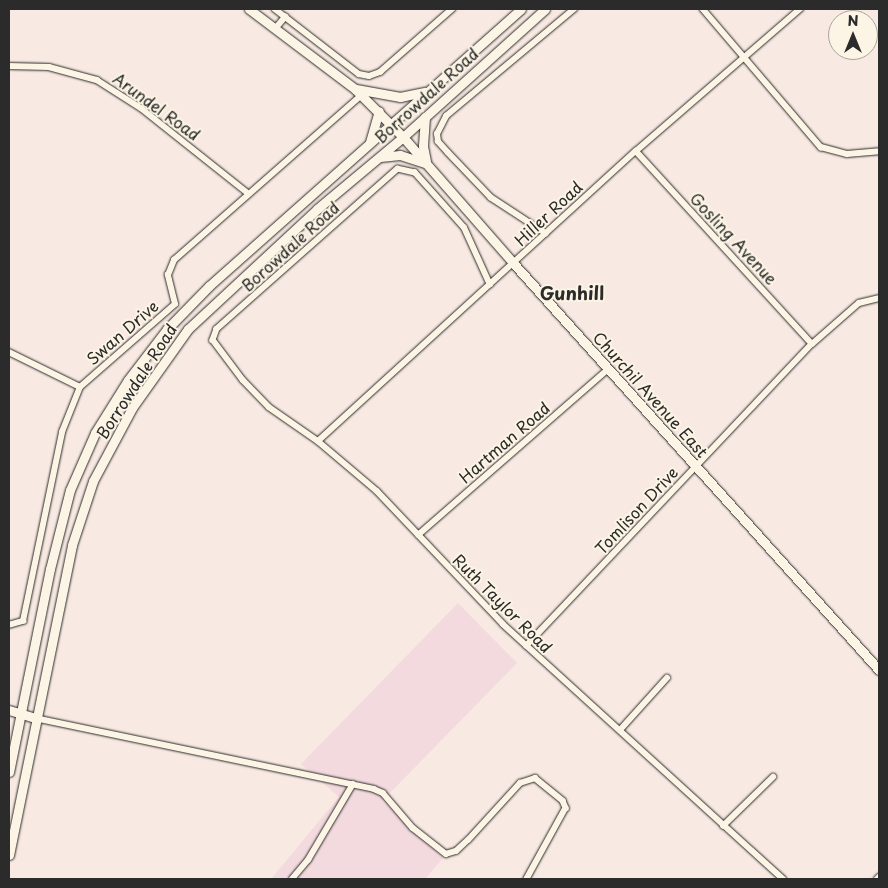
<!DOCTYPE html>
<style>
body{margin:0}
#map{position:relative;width:888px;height:888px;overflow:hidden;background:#f8e9e2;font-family:"Playpen Sans",sans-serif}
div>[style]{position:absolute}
.built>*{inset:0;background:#f3dadf}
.roads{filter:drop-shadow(0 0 1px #2b2b2b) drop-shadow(0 0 1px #2b2b2b)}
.street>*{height:5.5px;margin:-2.75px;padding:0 2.75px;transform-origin:2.75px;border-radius:2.75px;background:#fcf5e5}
.secondary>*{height:9px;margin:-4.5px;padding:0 4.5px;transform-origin:4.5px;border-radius:4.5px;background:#fcf5e5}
span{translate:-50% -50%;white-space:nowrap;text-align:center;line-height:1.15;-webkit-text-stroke:4px #fcf5e5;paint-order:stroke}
.street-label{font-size:16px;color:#2b2b2b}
.neighbourhood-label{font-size:18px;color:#2b2b2b;font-weight:700}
.frame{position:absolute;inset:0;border:10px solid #2b2b2b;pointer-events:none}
.north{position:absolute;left:828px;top:10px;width:50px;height:50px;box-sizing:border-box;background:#fcf5e5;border:1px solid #a8a49b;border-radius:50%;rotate:0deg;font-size:14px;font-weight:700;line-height:20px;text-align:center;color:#2b2b2b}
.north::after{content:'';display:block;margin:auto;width:18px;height:22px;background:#2b2b2b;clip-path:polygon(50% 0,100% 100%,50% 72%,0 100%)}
</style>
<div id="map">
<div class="built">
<div style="clip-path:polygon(458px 603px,517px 663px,382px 801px,443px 858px,425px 879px,271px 879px,339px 797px,301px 764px)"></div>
</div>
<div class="roads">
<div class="street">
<div style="left:275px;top:9px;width:106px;rotate:37.7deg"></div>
<div style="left:359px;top:74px;width:10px;rotate:11deg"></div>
<div style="left:369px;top:76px;width:12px;rotate:-20deg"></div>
<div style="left:380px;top:72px;width:96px;rotate:-41.2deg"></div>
<div style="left:703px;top:9px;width:182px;rotate:49.5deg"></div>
<div style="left:821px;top:147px;width:27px;rotate:15deg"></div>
<div style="left:847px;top:154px;width:32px;rotate:-5deg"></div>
<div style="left:275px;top:29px;width:16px;rotate:-50deg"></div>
<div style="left:9px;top:66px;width:40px;rotate:1.4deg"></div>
<div style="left:49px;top:67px;width:50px;rotate:15.2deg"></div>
<div style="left:97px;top:80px;width:52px;rotate:32.5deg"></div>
<div style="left:141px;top:108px;width:137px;rotate:38.5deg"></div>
<div style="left:636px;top:151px;width:261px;rotate:47.6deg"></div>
<div style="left:546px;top:234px;width:66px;rotate:-146.8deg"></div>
<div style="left:491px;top:198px;width:62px;rotate:-133.7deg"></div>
<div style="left:448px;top:153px;width:15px;rotate:-132deg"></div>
<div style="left:438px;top:142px;width:8px;rotate:-97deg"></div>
<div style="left:437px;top:134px;width:20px;rotate:-63deg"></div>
<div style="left:446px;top:116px;width:167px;rotate:-39.9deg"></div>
<div style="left:490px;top:285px;width:63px;rotate:-114.5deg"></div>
<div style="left:464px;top:228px;width:74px;rotate:-131.7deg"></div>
<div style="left:415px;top:173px;width:17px;rotate:-167deg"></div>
<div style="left:398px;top:169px;width:242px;rotate:138.5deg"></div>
<div style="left:217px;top:329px;width:12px;rotate:110deg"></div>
<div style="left:213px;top:340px;width:50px;rotate:53.1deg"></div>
<div style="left:243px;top:380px;width:37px;rotate:46deg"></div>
<div style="left:269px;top:407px;width:60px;rotate:34.8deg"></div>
<div style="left:318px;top:441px;width:77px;rotate:40.3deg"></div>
<div style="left:377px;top:491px;width:183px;rotate:46.5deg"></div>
<div style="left:503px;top:624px;width:379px;rotate:42.3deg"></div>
<div style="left:9px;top:352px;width:79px;rotate:26.2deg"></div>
<div style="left:318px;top:441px;width:430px;rotate:-42.4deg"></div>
<div style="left:636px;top:151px;width:217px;rotate:-40.9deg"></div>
<div style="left:418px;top:535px;width:252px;rotate:-41.1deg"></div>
<div style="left:9px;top:625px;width:15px;rotate:-16deg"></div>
<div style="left:23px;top:621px;width:193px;rotate:-78.3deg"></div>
<div style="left:62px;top:432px;width:48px;rotate:-68.2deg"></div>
<div style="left:80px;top:387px;width:126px;rotate:-41.1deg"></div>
<div style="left:175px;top:304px;width:30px;rotate:-104deg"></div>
<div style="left:168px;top:275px;width:16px;rotate:-68deg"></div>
<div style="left:174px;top:260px;width:250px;rotate:-41.3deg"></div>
<div style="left:526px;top:646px;width:416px;rotate:-46.6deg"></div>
<div style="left:812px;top:344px;width:62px;rotate:-41.1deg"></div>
<div style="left:859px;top:303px;width:21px;rotate:-14deg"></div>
<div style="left:35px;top:718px;width:346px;rotate:11.8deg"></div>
<div style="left:374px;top:789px;width:10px;rotate:24deg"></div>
<div style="left:383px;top:793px;width:46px;rotate:49.4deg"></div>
<div style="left:413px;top:828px;width:42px;rotate:38.2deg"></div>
<div style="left:446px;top:854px;width:10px;rotate:-17deg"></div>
<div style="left:456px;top:851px;width:16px;rotate:-43deg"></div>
<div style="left:468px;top:840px;width:77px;rotate:-47.6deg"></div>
<div style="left:520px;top:783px;width:16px;rotate:-18deg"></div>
<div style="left:535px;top:778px;width:36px;rotate:39deg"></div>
<div style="left:563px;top:801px;width:8px;rotate:67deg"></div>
<div style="left:566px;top:808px;width:81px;rotate:118.8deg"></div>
<div style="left:620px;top:730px;width:70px;rotate:-47.9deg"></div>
<div style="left:723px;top:826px;width:70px;rotate:-44.4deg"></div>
<div style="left:292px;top:879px;width:25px;rotate:-50deg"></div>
<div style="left:308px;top:860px;width:88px;rotate:-59.4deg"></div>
<div style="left:877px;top:879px;width:3px;rotate:-45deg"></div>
</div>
<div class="secondary">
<div style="left:249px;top:9px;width:133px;rotate:37deg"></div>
<div style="left:355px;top:89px;width:68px;rotate:45deg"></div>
<div style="left:403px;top:137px;width:169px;rotate:48.8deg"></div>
<div style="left:514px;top:264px;width:546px;rotate:48.04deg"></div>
<div style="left:356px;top:89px;width:45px;rotate:10.3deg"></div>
<div style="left:400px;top:97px;width:25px;rotate:-12deg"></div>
<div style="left:425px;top:117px;width:29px;rotate:94deg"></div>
<div style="left:423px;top:146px;width:16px;rotate:79deg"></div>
<div style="left:370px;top:142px;width:32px;rotate:-74deg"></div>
<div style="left:380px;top:157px;width:20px;rotate:-6deg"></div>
<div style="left:400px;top:155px;width:26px;rotate:18deg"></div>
<div style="left:9px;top:710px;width:27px;rotate:17deg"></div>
<div style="left:9px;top:772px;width:207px;rotate:-78.6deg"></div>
<div style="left:50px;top:569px;width:81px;rotate:-75.8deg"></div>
<div style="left:70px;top:490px;width:62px;rotate:-66.3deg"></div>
<div style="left:95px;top:433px;width:62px;rotate:-58.1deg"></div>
<div style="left:128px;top:380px;width:64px;rotate:-52.6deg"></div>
<div style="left:167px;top:329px;width:60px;rotate:-45.7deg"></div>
<div style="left:209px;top:286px;width:417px;rotate:-41.6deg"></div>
<div style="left:9px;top:855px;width:316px;rotate:-78.5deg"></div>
<div style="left:72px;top:545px;width:67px;rotate:-71.8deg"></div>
<div style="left:93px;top:481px;width:83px;rotate:-61.9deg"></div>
<div style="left:132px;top:408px;width:97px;rotate:-54.7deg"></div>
<div style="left:188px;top:329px;width:176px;rotate:-42.9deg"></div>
<div style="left:317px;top:209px;width:112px;rotate:-39.9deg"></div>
<div style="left:403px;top:137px;width:191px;rotate:-42deg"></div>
</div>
</div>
<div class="street-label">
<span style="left:426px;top:95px;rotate:-42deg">Borrowdale Road</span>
<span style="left:157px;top:106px;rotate:36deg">Arundel Road</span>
<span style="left:548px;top:213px;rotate:-43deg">Hiller Road</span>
<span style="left:734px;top:238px;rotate:47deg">Gosling Avenue</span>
<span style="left:290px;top:246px;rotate:-42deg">Borowdale Road</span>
<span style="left:122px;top:332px;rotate:-41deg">Swan Drive</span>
<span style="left:136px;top:381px;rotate:-57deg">Borrowdale Road</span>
<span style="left:651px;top:394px;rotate:48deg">Churchil Avenue East</span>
<span style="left:504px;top:442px;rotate:-41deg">Hartman Road</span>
<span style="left:636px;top:510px;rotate:-47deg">Tomlison Drive</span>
<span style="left:503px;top:603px;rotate:45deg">Ruth Taylor Road</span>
</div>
<div class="neighbourhood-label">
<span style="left:572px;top:293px">Gunhill</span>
</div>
<div class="frame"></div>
<div class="north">N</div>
</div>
